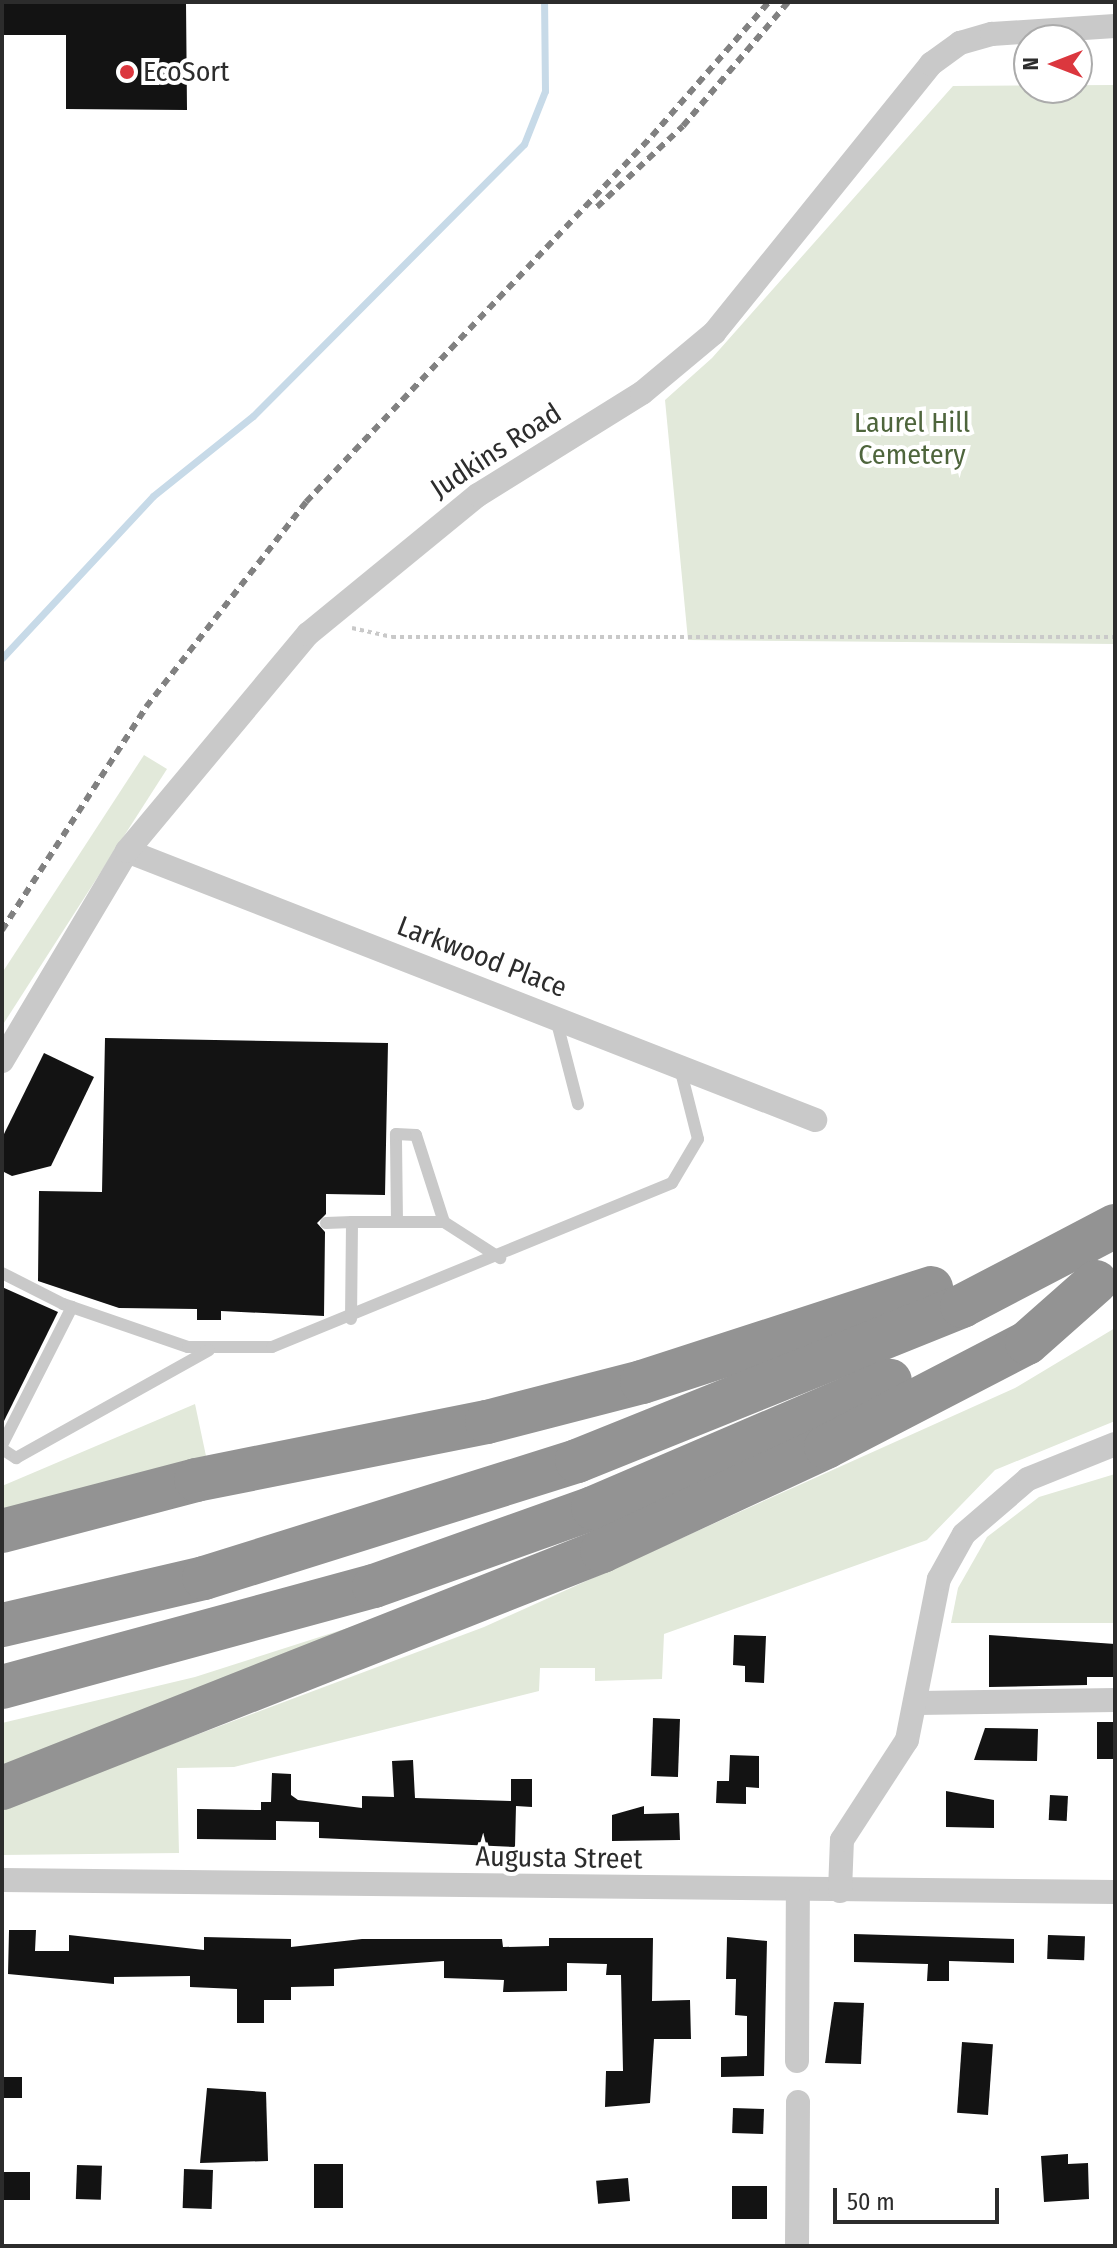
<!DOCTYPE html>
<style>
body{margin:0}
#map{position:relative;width:1117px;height:2248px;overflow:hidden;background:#fff;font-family:"Fira Sans Condensed",sans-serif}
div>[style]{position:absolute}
.green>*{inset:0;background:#e2e9da}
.stream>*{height:7px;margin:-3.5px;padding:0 3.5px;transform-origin:3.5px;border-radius:3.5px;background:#c7dae8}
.building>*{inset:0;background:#131313;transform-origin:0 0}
.path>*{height:4px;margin-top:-2px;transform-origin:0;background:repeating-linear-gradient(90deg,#c9c9c9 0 4px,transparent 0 8px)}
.lane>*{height:12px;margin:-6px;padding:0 6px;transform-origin:6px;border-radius:6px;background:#c9c9c9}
.street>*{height:24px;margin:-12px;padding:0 12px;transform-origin:12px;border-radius:12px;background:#c9c9c9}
.highway>*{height:44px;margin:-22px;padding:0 22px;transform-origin:22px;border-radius:22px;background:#939393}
.rail>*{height:6px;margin-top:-3px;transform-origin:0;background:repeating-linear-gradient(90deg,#818181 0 8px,transparent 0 14px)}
.dots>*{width:22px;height:22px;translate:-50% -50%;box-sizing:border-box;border:4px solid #fff;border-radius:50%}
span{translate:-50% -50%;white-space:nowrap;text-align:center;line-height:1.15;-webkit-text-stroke:8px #fff;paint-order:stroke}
.poi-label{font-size:28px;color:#2c2c2c}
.left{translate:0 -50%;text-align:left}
.park-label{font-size:28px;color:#4e653c}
.street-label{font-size:28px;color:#2c2c2c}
.frame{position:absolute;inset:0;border:4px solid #2c2c2c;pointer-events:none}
.north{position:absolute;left:1013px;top:24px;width:80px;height:80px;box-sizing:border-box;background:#fff;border:2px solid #ababab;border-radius:50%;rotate:270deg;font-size:22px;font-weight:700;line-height:32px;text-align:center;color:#2c2c2c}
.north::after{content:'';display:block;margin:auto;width:28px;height:36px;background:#db373e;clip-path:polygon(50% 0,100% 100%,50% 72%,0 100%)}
.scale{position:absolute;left:833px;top:2188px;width:166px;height:36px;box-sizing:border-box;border:4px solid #2c2c2c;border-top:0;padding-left:10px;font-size:24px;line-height:28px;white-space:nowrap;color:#2c2c2c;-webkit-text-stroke:6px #fff;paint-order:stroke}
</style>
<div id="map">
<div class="green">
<div style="clip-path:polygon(1115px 85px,1115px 644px,688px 640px,665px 400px,712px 358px,953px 86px)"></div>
<div style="clip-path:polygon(144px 755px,167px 769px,2px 1026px,2px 973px)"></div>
<div style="clip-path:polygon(1115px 1328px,1115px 1421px,995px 1470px,927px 1540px,664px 1634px,662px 1679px,595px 1681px,595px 1668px,540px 1668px,539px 1691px,234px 1767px,177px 1768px,179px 1853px,2px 1855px,2px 1808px,484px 1627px,1015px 1388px)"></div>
<div style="clip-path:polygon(195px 1404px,206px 1456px,2px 1509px,2px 1486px)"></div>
<div style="clip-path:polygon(1115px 1474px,1115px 1623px,951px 1623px,958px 1588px,987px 1537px,1039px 1497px)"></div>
<div style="clip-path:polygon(432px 1601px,2px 1769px,2px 1723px,195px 1677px)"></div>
</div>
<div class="stream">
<div style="left:2px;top:658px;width:221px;rotate:-47deg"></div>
<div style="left:153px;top:496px;width:128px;rotate:-38.7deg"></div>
<div style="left:253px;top:416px;width:384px;rotate:-45.1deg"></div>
<div style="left:524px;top:144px;width:57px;rotate:-68.4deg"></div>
<div style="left:545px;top:91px;width:89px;rotate:-90.6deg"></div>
</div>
<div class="building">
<div style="clip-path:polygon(2px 2px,186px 2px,187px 110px,66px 109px,66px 35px,2px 35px)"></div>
<div style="clip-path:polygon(105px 1038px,388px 1043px,385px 1195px,326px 1194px,326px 1214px,317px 1223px,325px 1232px,324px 1316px,221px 1311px,221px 1320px,197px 1320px,197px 1309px,119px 1308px,38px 1281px,39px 1191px,102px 1192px)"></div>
<div style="clip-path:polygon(44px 1053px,94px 1077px,51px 1166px,12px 1176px,2px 1171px,2px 1138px)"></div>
<div style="clip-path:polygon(2px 1287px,58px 1312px,2px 1425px)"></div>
<div style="clip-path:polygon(734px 1635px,766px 1636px,764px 1683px,745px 1682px,745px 1666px,733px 1665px)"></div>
<div style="clip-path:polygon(989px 1635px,1115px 1644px,1115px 1677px,1087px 1677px,1087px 1685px,989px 1687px)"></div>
<div style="left:653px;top:1718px;width:27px;height:58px;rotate:2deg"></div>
<div style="left:1115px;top:1722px;width:37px;height:18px;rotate:90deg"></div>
<div style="clip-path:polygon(985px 1728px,1038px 1729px,1037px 1761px,974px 1760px)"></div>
<div style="clip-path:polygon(730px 1755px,759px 1756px,759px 1788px,746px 1787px,746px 1804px,716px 1803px,717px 1781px,729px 1781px)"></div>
<div style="clip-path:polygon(413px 1760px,415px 1798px,511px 1801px,511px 1779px,532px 1779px,532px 1807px,516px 1806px,515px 1847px,319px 1838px,319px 1822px,276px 1821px,276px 1840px,197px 1839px,197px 1809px,261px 1810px,261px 1802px,271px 1802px,272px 1773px,291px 1774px,291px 1795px,298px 1800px,362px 1808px,362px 1796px,394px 1797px,392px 1761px)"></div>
<div style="clip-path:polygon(946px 1791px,994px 1800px,994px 1828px,946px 1827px)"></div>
<div style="left:1050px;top:1795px;width:18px;height:25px;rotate:3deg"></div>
<div style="clip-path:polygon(644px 1806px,644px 1814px,679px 1813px,680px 1840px,612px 1841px,612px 1815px)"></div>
<div style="clip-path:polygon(9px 1930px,36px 1930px,35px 1951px,69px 1951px,69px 1935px,204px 1950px,204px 1937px,291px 1939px,291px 1947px,362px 1939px,502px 1939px,503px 1947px,549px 1946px,549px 1938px,653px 1938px,652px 2001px,690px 2000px,691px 2039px,654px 2039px,650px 2103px,605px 2107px,606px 2071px,623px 2071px,621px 1975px,606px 1975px,607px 1964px,567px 1963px,567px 1991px,503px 1992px,504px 1980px,444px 1978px,444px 1961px,334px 1969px,334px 1986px,291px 1987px,291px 2000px,264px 2000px,264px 2023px,237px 2023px,237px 1989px,190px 1987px,190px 1976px,114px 1977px,114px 1984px,8px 1974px)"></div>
<div style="clip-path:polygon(854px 1934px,1014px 1939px,1014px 1963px,949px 1961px,949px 1981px,927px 1981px,928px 1964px,854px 1962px)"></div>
<div style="left:1048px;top:1935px;width:37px;height:24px;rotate:2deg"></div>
<div style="clip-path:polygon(727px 1937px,767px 1941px,764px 2076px,721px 2077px,721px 2057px,747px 2056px,747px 2016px,735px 2015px,736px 1979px,726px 1979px)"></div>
<div style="clip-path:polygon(834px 2002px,864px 2003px,861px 2064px,825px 2063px)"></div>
<div style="left:962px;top:2042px;width:31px;height:71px;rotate:4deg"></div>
<div style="left:2px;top:2077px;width:20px;height:21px"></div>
<div style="clip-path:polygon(207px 2088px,266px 2092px,268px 2161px,200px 2163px)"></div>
<div style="left:733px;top:2108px;width:31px;height:25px;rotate:2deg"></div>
<div style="clip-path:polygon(1068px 2154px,1068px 2164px,1088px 2163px,1089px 2199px,1044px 2202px,1041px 2156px)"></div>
<div style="left:314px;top:2164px;width:29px;height:44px"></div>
<div style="left:77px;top:2165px;width:25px;height:34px;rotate:2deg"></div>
<div style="left:184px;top:2169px;width:29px;height:39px;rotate:2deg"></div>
<div style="left:2px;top:2172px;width:28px;height:28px"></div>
<div style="left:628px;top:2178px;width:23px;height:32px;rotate:85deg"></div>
<div style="left:732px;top:2186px;width:35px;height:33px"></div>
</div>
<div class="path">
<div style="left:352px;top:628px;width:41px;rotate:12.7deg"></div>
<div style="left:392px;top:637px;width:723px"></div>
</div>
<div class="lane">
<div style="left:556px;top:1019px;width:88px;rotate:75.5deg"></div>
<div style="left:397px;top:1222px;width:88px;rotate:-90.7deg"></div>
<div style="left:396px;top:1134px;width:20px;rotate:3deg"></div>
<div style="left:416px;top:1135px;width:91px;rotate:72.2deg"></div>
<div style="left:326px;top:1223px;width:26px;rotate:-2deg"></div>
<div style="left:2px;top:1273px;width:68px;rotate:26.9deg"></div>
<div style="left:63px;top:1304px;width:132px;rotate:19deg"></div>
<div style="left:188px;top:1347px;width:84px"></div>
<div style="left:272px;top:1347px;width:432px;rotate:-22.3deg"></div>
<div style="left:672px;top:1183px;width:51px;rotate:-59.4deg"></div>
<div style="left:698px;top:1139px;width:73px;rotate:-104.2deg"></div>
<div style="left:351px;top:1319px;width:97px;rotate:-89.4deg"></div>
<div style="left:352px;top:1222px;width:92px"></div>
<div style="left:444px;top:1222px;width:67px;rotate:32.7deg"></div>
<div style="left:2px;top:1445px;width:155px;rotate:-63.1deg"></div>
<div style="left:2px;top:1449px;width:17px;rotate:33deg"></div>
<div style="left:16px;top:1458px;width:221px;rotate:-29.2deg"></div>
</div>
<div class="street">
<div style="left:127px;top:851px;width:739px;rotate:21.35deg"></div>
<div style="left:2px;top:1061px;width:244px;rotate:-59.2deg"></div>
<div style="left:127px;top:851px;width:283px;rotate:-50.2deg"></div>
<div style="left:308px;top:634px;width:220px;rotate:-39.3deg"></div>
<div style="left:478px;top:495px;width:193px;rotate:-31.9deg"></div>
<div style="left:642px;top:393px;width:94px;rotate:-39.8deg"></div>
<div style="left:714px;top:333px;width:346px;rotate:-51.1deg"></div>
<div style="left:931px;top:64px;width:36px;rotate:-36deg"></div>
<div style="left:960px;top:43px;width:33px;rotate:-16deg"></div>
<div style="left:992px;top:34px;width:123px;rotate:-3.7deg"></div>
<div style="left:918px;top:1703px;width:197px;rotate:-0.9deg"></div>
<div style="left:2px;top:1880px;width:1113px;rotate:0.62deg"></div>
<div style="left:840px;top:1891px;width:51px;rotate:-87.8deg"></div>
<div style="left:842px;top:1840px;width:119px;rotate:-57deg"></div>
<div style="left:907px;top:1740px;width:164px;rotate:-78.8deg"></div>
<div style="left:939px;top:1579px;width:51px;rotate:-60.9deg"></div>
<div style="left:964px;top:1534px;width:84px;rotate:-40.7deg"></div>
<div style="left:1028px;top:1479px;width:94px;rotate:-21.9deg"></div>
<div style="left:797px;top:2061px;width:171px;rotate:-89.7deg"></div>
<div style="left:797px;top:2246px;width:144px;rotate:-89.6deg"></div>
</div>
<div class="highway">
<div style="left:2px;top:1531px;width:201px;rotate:-14.7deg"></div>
<div style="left:196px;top:1480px;width:297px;rotate:-11.3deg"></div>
<div style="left:487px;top:1422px;width:160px;rotate:-14.5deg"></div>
<div style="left:642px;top:1382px;width:304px;rotate:-18deg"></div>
<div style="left:2px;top:1625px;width:207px;rotate:-13.1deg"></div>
<div style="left:204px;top:1578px;width:391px;rotate:-17.4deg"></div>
<div style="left:577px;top:1461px;width:415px;rotate:-21.9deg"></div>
<div style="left:962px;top:1306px;width:173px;rotate:-27.6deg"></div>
<div style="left:2px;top:1687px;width:385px;rotate:-15.2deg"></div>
<div style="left:374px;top:1586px;width:232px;rotate:-19.6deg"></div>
<div style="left:593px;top:1508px;width:323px;rotate:-23.2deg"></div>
<div style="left:2px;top:1788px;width:645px;rotate:-21.55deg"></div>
<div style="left:602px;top:1551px;width:247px;rotate:-24.9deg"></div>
<div style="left:826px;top:1447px;width:226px;rotate:-27.4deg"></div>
<div style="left:1027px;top:1343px;width:92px;rotate:-41.5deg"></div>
</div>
<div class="rail">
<div style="left:597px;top:207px;width:118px;rotate:-43.3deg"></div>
<div style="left:683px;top:126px;width:162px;rotate:-49.7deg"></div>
<div style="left:2px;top:930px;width:265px;rotate:-57.1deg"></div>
<div style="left:146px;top:707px;width:260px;rotate:-52deg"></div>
<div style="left:306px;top:502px;width:504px;rotate:-46.61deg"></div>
<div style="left:652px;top:136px;width:178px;rotate:-48.9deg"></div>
</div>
<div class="dots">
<div style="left:127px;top:72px;background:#db373e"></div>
</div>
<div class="poi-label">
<span class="left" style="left:143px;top:72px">EcoSort</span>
</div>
<div class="park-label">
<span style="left:912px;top:439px">Laurel Hill<br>Cemetery</span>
</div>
<div class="street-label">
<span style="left:496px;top:451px;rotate:-33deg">Judkins Road</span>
<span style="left:482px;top:957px;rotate:21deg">Larkwood Place</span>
<span style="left:559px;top:1858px;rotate:1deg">Augusta Street</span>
</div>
<div class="frame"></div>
<div class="north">N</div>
<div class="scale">50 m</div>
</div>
